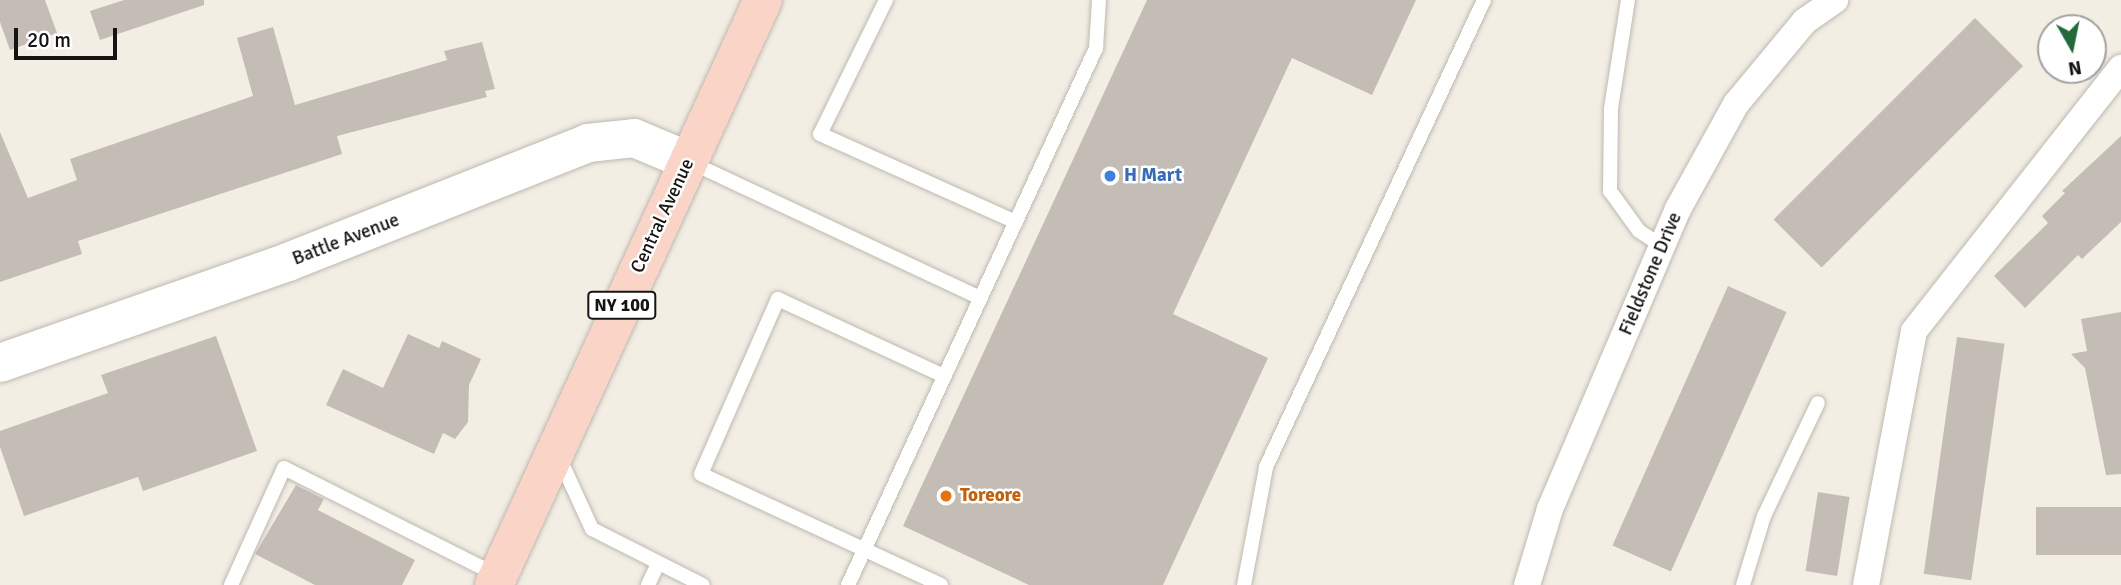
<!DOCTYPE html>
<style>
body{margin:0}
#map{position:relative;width:2121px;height:585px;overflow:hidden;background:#f3eee4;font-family:Signika,sans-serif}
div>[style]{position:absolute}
.building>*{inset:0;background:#c4bdb5;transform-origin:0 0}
.roads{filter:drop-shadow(0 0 2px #beb9b0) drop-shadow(0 0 2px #beb9b0)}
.lane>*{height:14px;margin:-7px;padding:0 7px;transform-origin:7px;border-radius:7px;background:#fff}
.street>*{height:26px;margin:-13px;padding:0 13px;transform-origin:13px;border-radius:13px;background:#fff}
.secondary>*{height:38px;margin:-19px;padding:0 19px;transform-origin:19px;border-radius:19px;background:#fff}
.primary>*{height:38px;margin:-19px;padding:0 19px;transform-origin:19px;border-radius:19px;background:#f9d4c7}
.dots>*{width:19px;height:19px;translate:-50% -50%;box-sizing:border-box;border:4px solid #fff;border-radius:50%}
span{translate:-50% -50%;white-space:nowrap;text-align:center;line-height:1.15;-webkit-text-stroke:5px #fff;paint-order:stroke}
.shield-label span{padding:2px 5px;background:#fff;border:2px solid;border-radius:5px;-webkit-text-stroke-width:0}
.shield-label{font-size:18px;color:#161411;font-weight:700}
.shop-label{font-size:19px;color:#366cbe;font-weight:700}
.left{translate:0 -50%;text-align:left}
.street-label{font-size:19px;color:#161411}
.food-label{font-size:19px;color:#c56008;font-weight:700}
.north{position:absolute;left:2037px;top:14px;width:70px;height:70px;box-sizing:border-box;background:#fff;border:2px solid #a2a1a0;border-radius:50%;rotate:171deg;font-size:19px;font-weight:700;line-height:28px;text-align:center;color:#161411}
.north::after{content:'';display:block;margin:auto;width:24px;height:32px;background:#216b39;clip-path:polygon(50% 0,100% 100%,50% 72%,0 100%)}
.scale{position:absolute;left:14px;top:28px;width:103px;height:32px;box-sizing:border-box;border:4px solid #161411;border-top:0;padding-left:9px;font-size:21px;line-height:24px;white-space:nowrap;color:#161411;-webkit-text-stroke:5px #fff;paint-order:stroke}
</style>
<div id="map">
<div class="building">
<div style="clip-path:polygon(0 0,45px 0,57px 33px,10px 50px,0 22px)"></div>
<div style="clip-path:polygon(124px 0,204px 0,204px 5px,100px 40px,90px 11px)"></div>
<div style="clip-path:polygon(1147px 0,1416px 0,1372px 95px,1292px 58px,1173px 314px,1268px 358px,1163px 585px,1029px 585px,903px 526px)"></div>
<div style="left:1975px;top:18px;width:68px;height:285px;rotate:45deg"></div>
<div style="clip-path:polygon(273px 27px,295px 105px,447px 60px,444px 51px,482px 42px,495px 89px,485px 91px,487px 97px,337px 136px,342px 154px,78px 241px,82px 254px,0 282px,0 132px,28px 198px,77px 180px,70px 159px,253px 96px,237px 38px)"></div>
<div style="clip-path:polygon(2121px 136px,2121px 222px,2082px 259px,2078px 255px,2025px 308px,1994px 276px,2048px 223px,2042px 216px,2065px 193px,2062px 191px)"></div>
<div style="left:1728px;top:286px;width:64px;height:284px;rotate:24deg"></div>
<div style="clip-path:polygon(2121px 312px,2121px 474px,2106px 475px,2085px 368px,2071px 354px,2087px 351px,2081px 319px)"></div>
<div style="clip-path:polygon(408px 334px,439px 348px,442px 341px,481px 359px,469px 385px,468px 422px,455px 439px,443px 433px,434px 454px,326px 405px,343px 369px,383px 388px)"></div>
<div style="clip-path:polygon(216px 336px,257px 451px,143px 491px,138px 477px,24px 516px,0 447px,0 431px,108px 393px,101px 375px)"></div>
<div style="left:1957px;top:337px;width:48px;height:239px;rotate:8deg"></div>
<div style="clip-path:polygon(296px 485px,324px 499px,318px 510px,415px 560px,402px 585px,315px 585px,255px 554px)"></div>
<div style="left:1818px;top:492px;width:32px;height:80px;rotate:9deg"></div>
<div style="left:2121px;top:507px;width:48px;height:85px;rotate:90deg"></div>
</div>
<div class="roads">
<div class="lane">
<div style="left:886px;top:0;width:149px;rotate:116.2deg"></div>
<div style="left:820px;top:134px;width:215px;rotate:24.2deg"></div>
<div style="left:1628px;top:0;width:110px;rotate:98.9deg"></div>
<div style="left:1611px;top:109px;width:82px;rotate:90.7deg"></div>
<div style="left:1610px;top:191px;width:49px;rotate:54.1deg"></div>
<div style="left:1639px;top:231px;width:27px;rotate:33deg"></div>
<div style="left:690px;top:162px;width:320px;rotate:25.1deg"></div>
<div style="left:559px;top:457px;width:79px;rotate:65.4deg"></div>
<div style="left:592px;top:529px;width:124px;rotate:26.8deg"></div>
<div style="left:231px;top:585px;width:128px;rotate:-65.6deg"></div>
<div style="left:284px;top:468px;width:238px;rotate:26.7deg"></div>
<div style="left:648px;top:585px;width:23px;rotate:-65deg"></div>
<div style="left:848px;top:585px;width:592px;rotate:-65.21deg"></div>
<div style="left:1096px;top:48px;width:48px;rotate:-86.4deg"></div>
<div style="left:941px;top:585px;width:264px;rotate:-155.2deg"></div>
<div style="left:701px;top:474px;width:191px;rotate:-66.3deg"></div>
<div style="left:778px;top:299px;width:183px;rotate:24.9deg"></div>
<div style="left:1244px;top:585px;width:120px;rotate:-79.4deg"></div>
<div style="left:1266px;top:467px;width:515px;rotate:-64.98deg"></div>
<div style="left:1743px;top:585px;width:72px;rotate:-73.1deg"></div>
<div style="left:1764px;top:516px;width:125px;rotate:-64.5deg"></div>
</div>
<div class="street">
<div style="left:1527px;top:585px;width:79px;rotate:-73.2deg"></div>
<div style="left:1550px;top:509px;width:326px;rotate:-66.9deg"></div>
<div style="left:1678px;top:209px;width:120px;rotate:-61.1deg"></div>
<div style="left:1736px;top:104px;width:108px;rotate:-50.3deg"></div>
<div style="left:1805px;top:21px;width:37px;rotate:-35deg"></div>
<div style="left:1866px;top:585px;width:258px;rotate:-79.3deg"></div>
<div style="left:1914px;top:331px;width:335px;rotate:-51.8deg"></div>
</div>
<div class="secondary">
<div style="left:0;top:363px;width:305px;rotate:-19.3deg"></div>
<div style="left:288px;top:262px;width:323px;rotate:-21.6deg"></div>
<div style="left:588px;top:143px;width:46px;rotate:-6.2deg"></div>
<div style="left:634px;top:138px;width:60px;rotate:22.7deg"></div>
</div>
<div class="primary">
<div style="left:494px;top:585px;width:644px;rotate:-65.31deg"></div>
</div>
</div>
<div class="dots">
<div style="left:1110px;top:176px;background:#3f7fe0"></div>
<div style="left:946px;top:496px;background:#e8710a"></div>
</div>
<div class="shield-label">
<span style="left:622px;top:305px">NY 100</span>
</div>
<div class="shop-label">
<span class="left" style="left:1124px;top:176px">H Mart</span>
</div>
<div class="street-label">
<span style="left:663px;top:216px;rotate:-65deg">Central Avenue</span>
<span style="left:346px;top:240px;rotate:-21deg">Battle Avenue</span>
<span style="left:1651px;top:274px;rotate:-67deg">Fieldstone Drive</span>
</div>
<div class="food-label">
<span class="left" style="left:960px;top:496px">Toreore</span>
</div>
<div class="north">N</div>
<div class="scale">20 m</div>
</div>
